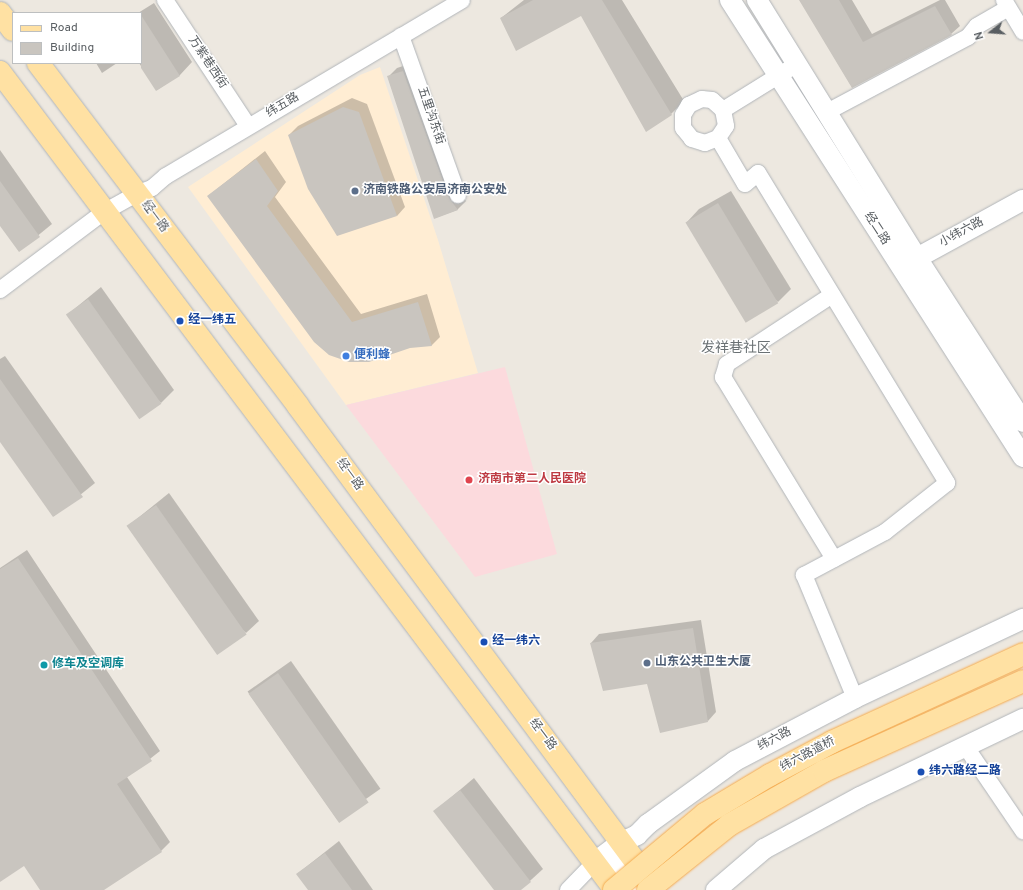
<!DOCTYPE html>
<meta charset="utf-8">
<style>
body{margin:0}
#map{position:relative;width:1023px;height:890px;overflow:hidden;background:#ede8e0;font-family:Overpass,"Noto Sans SC",sans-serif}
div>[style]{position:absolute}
.commercial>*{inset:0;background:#ffedd3}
.medical>*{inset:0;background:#fcdadd}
.shadow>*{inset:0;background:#0003;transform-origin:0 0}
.building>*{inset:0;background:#c9c5bf;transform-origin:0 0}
.roads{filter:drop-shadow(0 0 1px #b1b5b9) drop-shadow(0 0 1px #b1b5b9)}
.minor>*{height:16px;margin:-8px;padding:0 8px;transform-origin:8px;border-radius:8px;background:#fff}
.tertiary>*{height:20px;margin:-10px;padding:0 10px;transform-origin:10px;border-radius:10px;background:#fff}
.primary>*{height:22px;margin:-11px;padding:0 11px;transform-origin:11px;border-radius:11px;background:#ffe1a3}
.bridges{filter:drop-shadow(0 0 1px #f5ac51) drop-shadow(0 0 1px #f5ac51)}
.primary-bridge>*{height:22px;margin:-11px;padding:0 11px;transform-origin:11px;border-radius:11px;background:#ffe1a3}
.dots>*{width:11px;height:11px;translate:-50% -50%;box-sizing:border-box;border:2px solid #fff;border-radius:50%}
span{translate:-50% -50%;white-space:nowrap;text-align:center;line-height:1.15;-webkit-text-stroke:3px #fff;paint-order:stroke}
.street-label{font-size:12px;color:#595e62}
.service-label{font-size:12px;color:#4e5e75;font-weight:700}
.left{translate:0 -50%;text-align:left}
.transit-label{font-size:12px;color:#164399;font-weight:700}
.shop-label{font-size:12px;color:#366cbe;font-weight:700}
.health-label{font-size:12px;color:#be3a42;font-weight:700}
.culture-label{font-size:12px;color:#0d838f;font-weight:700}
.quarter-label{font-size:14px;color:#6a7174}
.legend{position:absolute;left:12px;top:12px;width:130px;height:52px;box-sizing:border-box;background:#fff;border:1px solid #bdbfc0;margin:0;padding:5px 7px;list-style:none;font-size:12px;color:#595e62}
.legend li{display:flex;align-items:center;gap:8px;height:20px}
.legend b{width:20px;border:1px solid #bdbfc0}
.north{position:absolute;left:971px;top:12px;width:40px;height:40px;-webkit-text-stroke:3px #fff;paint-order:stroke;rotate:253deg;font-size:11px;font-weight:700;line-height:16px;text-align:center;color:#595e62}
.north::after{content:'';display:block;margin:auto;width:14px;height:18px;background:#595e62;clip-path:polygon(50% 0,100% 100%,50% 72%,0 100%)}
</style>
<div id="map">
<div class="commercial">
<div style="clip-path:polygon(380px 67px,438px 240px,478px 373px,346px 405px,188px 187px,360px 75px)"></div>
</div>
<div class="medical">
<div style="clip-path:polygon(505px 367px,557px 554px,475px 577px,346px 405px)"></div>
</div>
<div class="shadow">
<div style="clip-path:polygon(524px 0,622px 0,684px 101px,671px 114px,581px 15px,501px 18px)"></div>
<div style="clip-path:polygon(800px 0,852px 0,872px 34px,940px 0,945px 0,960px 26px,951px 34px,852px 87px)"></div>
<div style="clip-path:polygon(154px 3px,192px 62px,180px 75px,157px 90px,139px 63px,141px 13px,138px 13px)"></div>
<div style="clip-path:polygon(96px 63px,117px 63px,102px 73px)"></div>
<div style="clip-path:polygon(412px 63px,457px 189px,466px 201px,457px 210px,435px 218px,388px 77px,397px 68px)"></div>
<div style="clip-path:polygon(352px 98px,367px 104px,405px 207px,397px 216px,289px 135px,298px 126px)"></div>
<div style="clip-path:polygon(0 150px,52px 224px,19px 251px,0 224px)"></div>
<div style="clip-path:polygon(265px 151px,286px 182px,275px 197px,361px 314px,427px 294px,440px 337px,432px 345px,410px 347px,369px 361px,208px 196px)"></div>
<div style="clip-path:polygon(731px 191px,791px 289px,778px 302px,687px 222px,699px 209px)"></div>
<div style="clip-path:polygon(101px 287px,174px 390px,161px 403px,67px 315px)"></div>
<div style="clip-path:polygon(5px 356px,95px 483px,54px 516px,0 440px,0 359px)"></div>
<div style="clip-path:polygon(169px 493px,259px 621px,246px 633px,128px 526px)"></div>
<div style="clip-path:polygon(27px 550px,160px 751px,127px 777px,170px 842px,161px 851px,102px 890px,41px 890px,24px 864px,0 881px,0 568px)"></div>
<div style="clip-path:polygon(701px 620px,716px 712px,708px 721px,591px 643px,599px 634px)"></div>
<div style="left:291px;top:661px;width:156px;height:53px;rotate:55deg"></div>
<div style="clip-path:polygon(474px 778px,543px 869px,520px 890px,495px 890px,435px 811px)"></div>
<div style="clip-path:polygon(339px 841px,373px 890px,309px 890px,297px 874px)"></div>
</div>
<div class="building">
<div style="clip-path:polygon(533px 0,602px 0,672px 115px,646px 132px,581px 16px,516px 51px,500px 18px)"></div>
<div style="clip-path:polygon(799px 0,839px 0,863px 42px,935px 6px,952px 35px,852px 88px)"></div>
<div style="clip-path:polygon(141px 15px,180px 76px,156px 91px,141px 68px)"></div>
<div style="clip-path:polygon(403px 71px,449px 198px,458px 210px,434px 219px,387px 76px)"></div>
<div style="clip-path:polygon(343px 107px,359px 112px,397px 216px,337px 236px,308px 189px,288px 135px)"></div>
<div style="clip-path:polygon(256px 159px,278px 191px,267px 206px,352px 322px,418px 302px,432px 346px,410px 348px,369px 362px,349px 362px,329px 355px,314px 342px,207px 196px)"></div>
<div style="clip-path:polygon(0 181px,40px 237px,19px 252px,0 226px)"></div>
<div style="left:718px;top:203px;width:117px;height:38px;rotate:59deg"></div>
<div style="left:88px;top:299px;width:128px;height:27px;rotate:55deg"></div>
<div style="clip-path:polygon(0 379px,83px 497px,53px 517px,0 442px)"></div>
<div style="left:156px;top:505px;width:158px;height:36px;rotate:55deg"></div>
<div style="clip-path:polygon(18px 558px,152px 761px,117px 784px,162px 852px,104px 890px,40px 890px,24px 866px,0 882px,0 569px)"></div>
<div style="clip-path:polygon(693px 628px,708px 722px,660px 733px,647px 684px,603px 691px,590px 643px)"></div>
<div style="left:278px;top:673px;width:158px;height:36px;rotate:55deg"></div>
<div style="clip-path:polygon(460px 790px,531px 882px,521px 890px,494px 890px,433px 811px)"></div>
<div style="clip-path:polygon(325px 853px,352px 890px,308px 890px,296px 874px)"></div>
</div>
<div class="roads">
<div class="minor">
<div style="left:165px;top:0;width:151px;rotate:56.6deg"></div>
<div style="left:1004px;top:0;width:37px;rotate:59deg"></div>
<div style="left:401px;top:36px;width:169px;rotate:70.3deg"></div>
<div style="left:723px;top:110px;width:16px;rotate:79deg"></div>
<div style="left:726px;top:126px;width:14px;rotate:124deg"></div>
<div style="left:718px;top:138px;width:14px;rotate:159deg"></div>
<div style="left:705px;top:143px;width:14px;rotate:-163deg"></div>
<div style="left:692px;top:139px;width:14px;rotate:-129deg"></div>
<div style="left:683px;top:128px;width:13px;rotate:-90deg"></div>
<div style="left:683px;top:115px;width:12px;rotate:-59deg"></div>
<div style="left:689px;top:105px;width:14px;rotate:-25deg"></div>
<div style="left:702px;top:99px;width:10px;rotate:6deg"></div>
<div style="left:712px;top:100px;width:15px;rotate:42deg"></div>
<div style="left:723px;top:110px;width:78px;rotate:-31.8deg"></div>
<div style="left:827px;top:112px;width:160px;rotate:-28deg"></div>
<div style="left:968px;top:37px;width:14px;rotate:-51deg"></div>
<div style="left:977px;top:26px;width:36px;rotate:-30deg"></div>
<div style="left:718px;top:138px;width:53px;rotate:59.6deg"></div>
<div style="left:745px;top:184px;width:17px;rotate:-40deg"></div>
<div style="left:758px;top:173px;width:363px;rotate:58.6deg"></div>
<div style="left:947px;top:483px;width:79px;rotate:141.7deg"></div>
<div style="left:885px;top:532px;width:92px;rotate:152deg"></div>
<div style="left:804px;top:575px;width:133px;rotate:67.5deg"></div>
<div style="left:0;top:290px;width:130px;rotate:-36.9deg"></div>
<div style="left:104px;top:212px;width:37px;rotate:-29deg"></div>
<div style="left:136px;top:194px;width:17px;rotate:-21deg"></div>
<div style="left:152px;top:188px;width:18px;rotate:-41deg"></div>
<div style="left:166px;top:176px;width:344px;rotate:-30.7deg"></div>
<div style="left:832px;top:295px;width:126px;rotate:146.7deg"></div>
<div style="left:727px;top:364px;width:14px;rotate:107deg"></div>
<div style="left:723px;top:377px;width:213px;rotate:58.6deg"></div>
<div style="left:966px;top:747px;width:102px;rotate:55.8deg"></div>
<div style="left:568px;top:890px;width:39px;rotate:-46deg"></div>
</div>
<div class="tertiary">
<div style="left:730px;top:0;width:543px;rotate:57.33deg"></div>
<div style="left:757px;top:0;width:304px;rotate:58.2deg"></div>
<div style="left:917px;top:258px;width:195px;rotate:57.1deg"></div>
<div style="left:906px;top:264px;width:133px;rotate:-28.7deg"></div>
<div style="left:595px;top:862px;width:34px;rotate:-37deg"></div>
<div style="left:622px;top:842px;width:17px;rotate:-25deg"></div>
<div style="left:637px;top:835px;width:16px;rotate:-45deg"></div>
<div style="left:648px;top:824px;width:107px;rotate:-35.9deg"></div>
<div style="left:735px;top:761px;width:136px;rotate:-27.7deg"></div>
<div style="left:855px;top:698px;width:186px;rotate:-25.2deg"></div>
<div style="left:595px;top:862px;width:19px;rotate:-9deg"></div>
<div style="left:614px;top:859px;width:39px;rotate:53deg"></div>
<div style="left:716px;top:890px;width:63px;rotate:-40.5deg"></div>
<div style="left:764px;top:849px;width:109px;rotate:-28.4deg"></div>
<div style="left:860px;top:797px;width:181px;rotate:-25.6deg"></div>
</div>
<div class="primary">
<div style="left:0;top:13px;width:21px;rotate:53deg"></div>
<div style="left:38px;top:63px;width:430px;rotate:52.8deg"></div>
<div style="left:298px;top:406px;width:595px;rotate:53.48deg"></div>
<div style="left:0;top:72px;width:1023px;rotate:53.06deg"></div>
</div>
</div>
<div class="bridges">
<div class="primary-bridge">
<div style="left:614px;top:890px;width:119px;rotate:-39.9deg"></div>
<div style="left:705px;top:814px;width:76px;rotate:-31deg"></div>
<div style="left:770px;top:775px;width:70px;rotate:-28deg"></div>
<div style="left:832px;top:742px;width:210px;rotate:-24.7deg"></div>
<div style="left:648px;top:890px;width:104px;rotate:-38.7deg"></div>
<div style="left:729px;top:825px;width:109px;rotate:-29.6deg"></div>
<div style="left:824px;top:771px;width:218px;rotate:-24.3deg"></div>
</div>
</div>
<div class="dots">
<div style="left:355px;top:191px;background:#5c6f8a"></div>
<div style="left:180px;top:321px;background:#1a4fb4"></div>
<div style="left:346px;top:356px;background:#3f7fe0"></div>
<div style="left:469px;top:480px;background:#e0444e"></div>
<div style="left:484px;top:642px;background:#1a4fb4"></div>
<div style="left:647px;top:663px;background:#5c6f8a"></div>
<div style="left:44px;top:665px;background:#0f9aa8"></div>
<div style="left:921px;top:772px;background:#1a4fb4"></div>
</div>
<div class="street-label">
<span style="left:207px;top:63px;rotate:56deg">万紫巷西街</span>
<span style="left:283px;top:106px;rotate:-31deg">纬五路</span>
<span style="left:430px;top:116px;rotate:71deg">五里沟东街</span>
<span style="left:154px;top:217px;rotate:53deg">经一路</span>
<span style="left:876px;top:229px;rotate:57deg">经二路</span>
<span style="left:962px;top:233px;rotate:-28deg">小纬六路</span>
<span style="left:349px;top:475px;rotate:54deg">经一路</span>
<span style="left:542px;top:735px;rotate:53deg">经一路</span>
<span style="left:775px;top:740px;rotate:-28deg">纬六路</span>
<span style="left:808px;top:755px;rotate:-28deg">纬六路道桥</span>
</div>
<div class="service-label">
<span class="left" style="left:363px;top:191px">济南铁路公安局济南公安处</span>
<span class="left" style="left:655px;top:663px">山东公共卫生大厦</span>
</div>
<div class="transit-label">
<span class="left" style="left:188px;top:321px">经一纬五</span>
<span class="left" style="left:492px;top:642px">经一纬六</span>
<span class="left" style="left:929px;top:772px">纬六路经二路</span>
</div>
<div class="shop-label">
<span class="left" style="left:354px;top:356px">便利蜂</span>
</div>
<div class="health-label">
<span class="left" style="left:478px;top:480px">济南市第二人民医院</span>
</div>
<div class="culture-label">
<span class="left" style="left:52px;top:665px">修车及空调库</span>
</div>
<div class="quarter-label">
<span style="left:736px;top:349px">发祥巷社区</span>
</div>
<ul class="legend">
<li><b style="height:5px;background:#ffe1a3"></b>Road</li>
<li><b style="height:11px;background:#c9c5bf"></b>Building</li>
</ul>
<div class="north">N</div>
</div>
